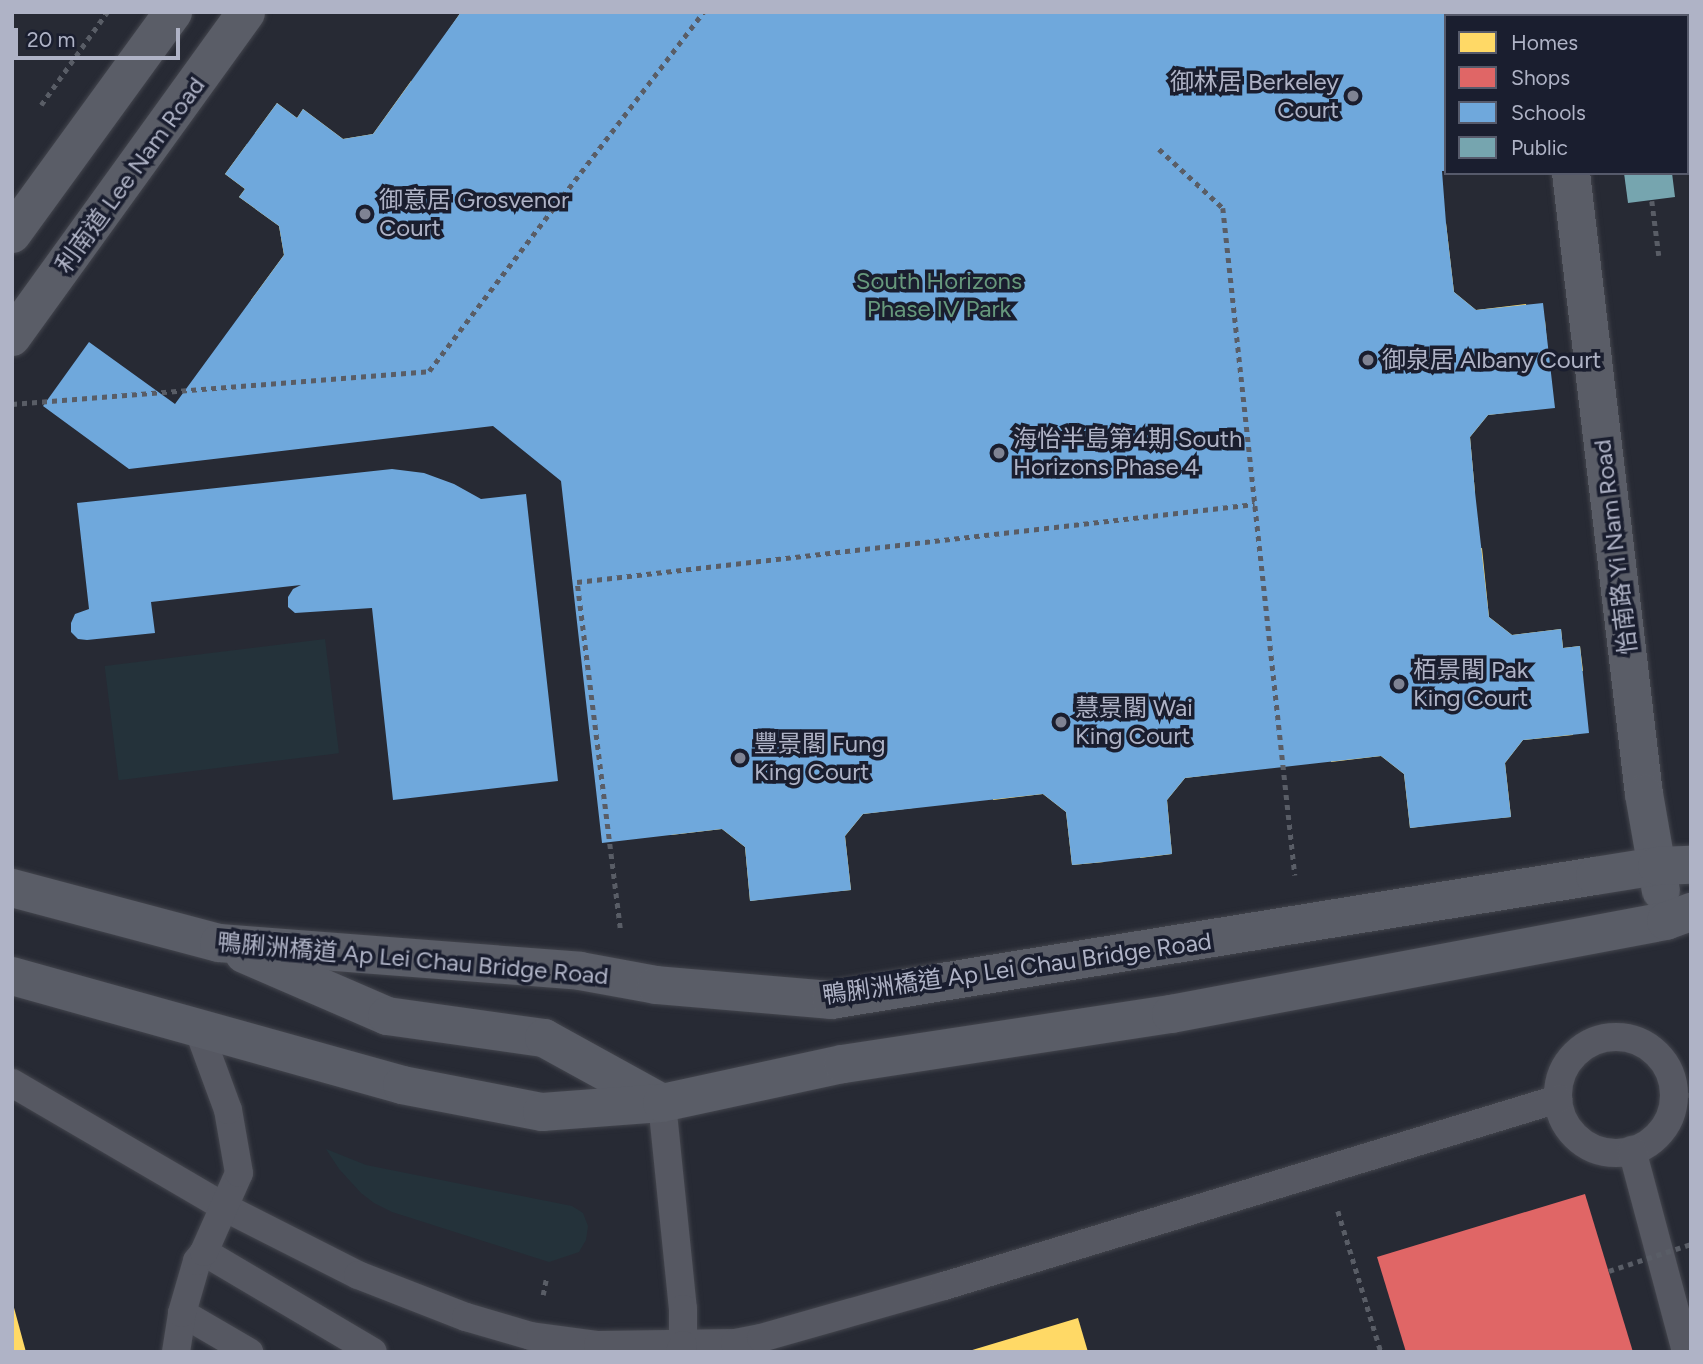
<!DOCTYPE html>
<meta charset="utf-8">
<style>
body{margin:0}
#map{position:relative;width:1703px;height:1364px;overflow:hidden;background:#272a34;font-family:Figtree,"Noto Sans TC",sans-serif}
div>[style]{position:absolute}
.green>*{inset:0;background:#24323a;transform-origin:0 0}
.homes>*{inset:0;background:#ffd966}
.shops>*{inset:0;background:#e06666}
.schools>*{inset:0;background:#6fa8dc}
.public>*{inset:0;background:#76a5af;transform-origin:0 0}
.path>*{height:4.5px;margin-top:-2.25px;transform-origin:0;background:repeating-linear-gradient(90deg,#595d66 0 5px,transparent 0 10px)}
.roads{filter:drop-shadow(0 0 2px #43454d) drop-shadow(0 0 2px #43454d)}
.lane>*{height:28px;margin:-14px;padding:0 14px;transform-origin:14px;border-radius:14px;background:#565862}
.lane>.ring{margin:-14px;padding:0;box-sizing:content-box;background:none;border:28px solid #565862;border-radius:50%}
.secondary>*{height:38px;margin:-19px;padding:0 19px;transform-origin:19px;border-radius:19px;background:#5a5d67}
.path-bridge>*{height:4.5px;margin-top:-2.25px;transform-origin:0;background:repeating-linear-gradient(90deg,#595d66 0 5px,transparent 0 10px)}
.dots>*{width:19px;height:19px;translate:-50% -50%;box-sizing:border-box;border:4px solid #1a1e2f;border-radius:50%}
span{translate:-50% -50%;white-space:nowrap;text-align:center;line-height:1.15;-webkit-text-stroke:7px #1a1e2f;paint-order:stroke}
.poi-label{font-size:24px;color:#afb3c6}
.right{translate:-100% -50%;text-align:right}
.left{translate:0 -50%;text-align:left}
.street-label{font-size:24px;color:#afb3c6}
.park-label{font-size:24px;color:#66987c}
.frame{position:absolute;inset:0;border:14px solid #afb3c6;pointer-events:none}
.legend{position:absolute;left:1444px;top:14px;width:245px;height:161px;box-sizing:border-box;background:#1a1e2f;border:2px solid #565a6b;margin:0;padding:9px 12px;list-style:none;font-size:21px;color:#afb3c6}
.legend li{display:flex;align-items:center;gap:14px;height:35px}
.legend b{width:35px;border:2px solid #565a6b}
.scale{position:absolute;left:14px;top:28px;width:166px;height:32px;box-sizing:border-box;border:4px solid #afb3c6;border-top:0;padding-left:9px;font-size:21px;line-height:24px;white-space:nowrap;color:#afb3c6;-webkit-text-stroke:5px #1a1e2f;paint-order:stroke}
</style>
<div id="map">
<div class="green">
<div style="left:325px;top:639px;width:115px;height:222px;rotate:83deg"></div>
<div style="clip-path:polygon(326px 1149px,366px 1165px,572px 1206px,583px 1213px,588px 1226px,586px 1240px,579px 1252px,549px 1262px,392px 1212px,374px 1203px,361px 1193px,339px 1169px)"></div>
</div>
<div class="homes">
<div style="clip-path:polygon(461px 12px,512px 12px,474px 65px,441px 41px)"></div>
<div style="clip-path:polygon(547px 12px,628px 12px,656px 32px,648px 42px,662px 52px,642px 81px,602px 52px,572px 57px,546px 93px,523px 76px,535px 60px,525px 53px,552px 16px)"></div>
<div style="clip-path:polygon(650px 12px,671px 12px,663px 21px)"></div>
<div style="clip-path:polygon(671px 12px,692px 12px,685px 22px)"></div>
<div style="clip-path:polygon(1252px 12px,1513px 12px,1513px 16px,1446px 16px,1446px 33px,1431px 35px,1433px 55px,1446px 53px,1446px 106px,1436px 118px,1442px 171px,1410px 175px,1407px 156px,1397px 157px,1393px 123px,1378px 125px,1382px 158px,1372px 160px,1373px 179px,1341px 183px,1336px 129px,1313px 111px,1262px 117px,1259px 85px,1279px 82px,1278px 72px,1325px 67px,1323px 47px,1239px 56px,1237px 32px,1253px 30px)"></div>
<div style="clip-path:polygon(411px 81px,444px 105px,393px 175px,421px 194px,448px 158px,458px 166px,470px 149px,493px 165px,466px 201px,471px 231px,511px 260px,490px 289px,475px 278px,469px 288px,433px 263px,426px 273px,460px 298px,454px 308px,468px 318px,447px 347px,408px 318px,378px 323px,351px 359px,328px 342px,340px 326px,330px 318px,356px 282px,329px 262px,273px 339px,249px 322px,260px 307px,251px 300px,284px 255px,279px 226px,239px 197px,245px 189px,225px 174px,247px 144px,317px 194px,324px 183px,255px 133px,277px 103px,297px 118px,303px 109px,343px 139px,373px 134px)"></div>
<div style="clip-path:polygon(1446px 223px,1454px 292px,1476px 310px,1526px 304px,1529px 323px,1545px 320px,1547px 344px,1464px 354px,1465px 374px,1513px 369px,1514px 379px,1535px 378px,1538px 409px,1488px 415px,1470px 437px,1475px 492px,1443px 494px,1441px 475px,1430px 476px,1426px 442px,1412px 444px,1415px 477px,1404px 479px,1407px 498px,1374px 502px,1368px 448px,1346px 430px,1296px 436px,1293px 404px,1313px 401px,1311px 391px,1359px 386px,1357px 366px,1273px 375px,1270px 351px,1287px 349px,1284px 331px,1335px 326px,1353px 303px,1345px 234px,1378px 231px,1380px 250px,1391px 249px,1396px 298px,1411px 296px,1406px 248px,1416px 246px,1414px 227px)"></div>
<div style="clip-path:polygon(1482px 548px,1489px 617px,1512px 635px,1561px 629px,1563px 648px,1580px 646px,1583px 671px,1499px 679px,1501px 700px,1548px 694px,1550px 705px,1570px 703px,1573px 735px,1523px 740px,1505px 763px,1511px 817px,1478px 820px,1477px 801px,1465px 801px,1461px 768px,1447px 769px,1451px 803px,1440px 804px,1442px 824px,1410px 828px,1404px 774px,1381px 756px,1331px 762px,1328px 729px,1348px 728px,1347px 716px,1394px 712px,1392px 691px,1323px 699px,1322px 689px,1300px 691px,1297px 658px,1370px 651px,1388px 629px,1381px 560px,1413px 556px,1415px 576px,1426px 575px,1431px 624px,1446px 621px,1440px 573px,1452px 571px,1450px 552px)"></div>
<div style="clip-path:polygon(1126px 587px,1128px 605px,1145px 604px,1151px 655px,1173px 673px,1247px 665px,1251px 697px,1228px 700px,1230px 709px,1161px 717px,1163px 737px,1210px 732px,1212px 742px,1232px 740px,1235px 772px,1185px 778px,1167px 800px,1172px 854px,1140px 858px,1138px 837px,1127px 839px,1124px 805px,1108px 806px,1112px 841px,1102px 841px,1104px 862px,1072px 865px,1066px 812px,1043px 794px,993px 800px,990px 767px,1010px 765px,1009px 754px,1056px 749px,1054px 729px,985px 737px,984px 726px,962px 729px,958px 696px,1032px 688px,1050px 666px,1044px 614px,1062px 612px,1060px 594px,1085px 590px,1093px 661px,1108px 659px,1101px 589px)"></div>
<div style="clip-path:polygon(804px 622px,806px 640px,823px 639px,829px 691px,851px 709px,925px 700px,929px 733px,907px 735px,908px 745px,840px 753px,842px 773px,889px 768px,890px 778px,910px 775px,913px 808px,863px 814px,845px 836px,851px 890px,819px 893px,817px 873px,806px 875px,802px 841px,787px 842px,791px 876px,780px 877px,782px 897px,750px 901px,745px 847px,722px 829px,671px 835px,668px 803px,688px 800px,687px 790px,734px 785px,732px 765px,663px 773px,662px 762px,641px 765px,636px 732px,710px 725px,729px 701px,723px 650px,740px 648px,739px 630px,763px 626px,771px 697px,787px 695px,778px 625px)"></div>
<div style="clip-path:polygon(12px 1304px,13px 1304px,26px 1352px,12px 1352px)"></div>
<div style="clip-path:polygon(1078px 1318px,1088px 1352px,969px 1352px,969px 1351px)"></div>
</div>
<div class="shops">
<div style="clip-path:polygon(1585px 1194px,1633px 1352px,1406px 1352px,1377px 1257px)"></div>
</div>
<div class="schools">
<div style="clip-path:polygon(461px 12px,1513px 12px,1513px 16px,1446px 16px,1446px 171px,1442px 171px,1446px 223px,1454px 292px,1476px 310px,1543px 303px,1555px 408px,1488px 415px,1470px 437px,1475px 492px,1489px 617px,1512px 635px,1561px 629px,1563px 648px,1580px 646px,1589px 733px,1523px 740px,1505px 763px,1511px 817px,1410px 828px,1404px 774px,1381px 756px,1185px 778px,1167px 800px,1172px 854px,1104px 862px,1072px 865px,1066px 812px,1043px 794px,863px 814px,845px 836px,851px 890px,750px 901px,745px 847px,722px 829px,602px 843px,561px 481px,493px 426px,129px 469px,43px 406px,89px 342px,175px 404px,284px 255px,279px 226px,239px 197px,245px 189px,225px 174px,255px 133px,277px 103px,297px 118px,303px 109px,343px 139px,373px 134px)"></div>
<div style="clip-path:polygon(392px 469px,424px 473px,454px 484px,481px 499px,526px 494px,558px 781px,393px 800px,372px 608px,295px 613px,288px 607px,288px 597px,293px 589px,301px 585px,151px 602px,155px 633px,87px 640px,78px 639px,71px 632px,71px 623px,75px 614px,89px 609px,77px 503px)"></div>
</div>
<div class="public">
<div style="left:1603px;top:12px;width:48px;height:4px"></div>
<div style="clip-path:polygon(1624px 173px,1672px 173px,1675px 197px,1628px 203px)"></div>
</div>
<div class="path">
<div style="left:41px;top:105px;width:114px;rotate:-54.6deg"></div>
<div style="left:1159px;top:149px;width:87px;rotate:42.7deg"></div>
<div style="left:1223px;top:208px;width:671px;rotate:83.84deg"></div>
<div style="left:1652px;top:201px;width:55px;rotate:82.7deg"></div>
<div style="left:12px;top:404px;width:418px;rotate:-4.5deg"></div>
<div style="left:429px;top:371px;width:452px;rotate:-52.6deg"></div>
<div style="left:620px;top:928px;width:349px;rotate:-97.1deg"></div>
<div style="left:577px;top:582px;width:682px;rotate:-6.56deg"></div>
<div style="left:1674px;top:1094px;width:17px;rotate:3deg"></div>
<div style="left:1338px;top:1211px;width:147px;rotate:73deg"></div>
<div style="left:543px;top:1295px;width:16px;rotate:-79deg"></div>
</div>
<div class="roads">
<div class="lane">
<div class="ring" style="left:1558px;top:1037px;width:88px;height:88px"></div>
<div style="left:12px;top:1083px;width:246px;rotate:30.3deg"></div>
<div style="left:224px;top:1207px;width:150px;rotate:26.9deg"></div>
<div style="left:358px;top:1275px;width:116px;rotate:21.3deg"></div>
<div style="left:466px;top:1317px;width:68px;rotate:16.3deg"></div>
<div style="left:531px;top:1336px;width:68px;rotate:7.7deg"></div>
<div style="left:598px;top:1345px;width:137px;rotate:-0.8deg"></div>
<div style="left:735px;top:1343px;width:26px;rotate:-11deg"></div>
<div style="left:761px;top:1338px;width:190px;rotate:-15.9deg"></div>
<div style="left:944px;top:1286px;width:642px;rotate:-16.94deg"></div>
<div style="left:662px;top:1103px;width:207px;rotate:84.2deg"></div>
<div style="left:683px;top:1309px;width:36px;rotate:90deg"></div>
<div style="left:683px;top:1345px;width:8px;rotate:113deg"></div>
<div style="left:1632px;top:1150px;width:209px;rotate:75deg"></div>
<div style="left:204px;top:1252px;width:196px;rotate:30.6deg"></div>
<div style="left:182px;top:1313px;width:78px;rotate:30.2deg"></div>
<div style="left:176px;top:1352px;width:39px;rotate:-81deg"></div>
<div style="left:182px;top:1313px;width:54px;rotate:-73.9deg"></div>
<div style="left:197px;top:1261px;width:11px;rotate:-52deg"></div>
<div style="left:204px;top:1252px;width:86px;rotate:-66.1deg"></div>
<div style="left:239px;top:1173px;width:64px;rotate:-99.9deg"></div>
<div style="left:228px;top:1110px;width:84px;rotate:-110.2deg"></div>
</div>
<div class="secondary">
<div style="left:1551px;top:12px;width:4px;rotate:76deg"></div>
<div style="left:1571px;top:173px;width:625px;rotate:83.3deg"></div>
<div style="left:1644px;top:794px;width:98px;rotate:80.1deg"></div>
<div style="left:12px;top:234px;width:274px;rotate:-54deg"></div>
<div style="left:12px;top:337px;width:400px;rotate:-54.2deg"></div>
<div style="left:12px;top:888px;width:214px;rotate:14.9deg"></div>
<div style="left:219px;top:943px;width:362px;rotate:4.4deg"></div>
<div style="left:580px;top:971px;width:77px;rotate:10.4deg"></div>
<div style="left:656px;top:985px;width:176px;rotate:4.9deg"></div>
<div style="left:831px;top:1000px;width:774px;rotate:-9.22deg"></div>
<div style="left:1595px;top:876px;width:63px;rotate:-9.2deg"></div>
<div style="left:1657px;top:866px;width:34px;rotate:-2deg"></div>
<div style="left:244px;top:954px;width:156px;rotate:23.4deg"></div>
<div style="left:387px;top:1016px;width:159px;rotate:8deg"></div>
<div style="left:544px;top:1038px;width:135px;rotate:28.8deg"></div>
<div style="left:12px;top:976px;width:405px;rotate:15.6deg"></div>
<div style="left:402px;top:1085px;width:143px;rotate:10.9deg"></div>
<div style="left:542px;top:1112px;width:120px;rotate:-4.3deg"></div>
<div style="left:662px;top:1103px;width:185px;rotate:-12.2deg"></div>
<div style="left:843px;top:1064px;width:332px;rotate:-8.7deg"></div>
<div style="left:1171px;top:1014px;width:504px;rotate:-10.64deg"></div>
<div style="left:1666px;top:921px;width:27px;rotate:-20deg"></div>
</div>
</div>
<div class="path-bridge">
<div style="left:1609px;top:1271px;width:86px;rotate:-18.2deg"></div>
</div>
<div class="dots">
<div style="left:1353px;top:96px;background:#7f8393"></div>
<div style="left:365px;top:214px;background:#7f8393"></div>
<div style="left:1368px;top:360px;background:#7f8393"></div>
<div style="left:999px;top:453px;background:#7f8393"></div>
<div style="left:1399px;top:684px;background:#7f8393"></div>
<div style="left:1061px;top:722px;background:#7f8393"></div>
<div style="left:740px;top:758px;background:#7f8393"></div>
</div>
<div class="poi-label">
<span class="right" style="left:1339px;top:96px">御林居 Berkeley<br>Court</span>
<span class="left" style="left:379px;top:214px">御意居 Grosvenor<br>Court</span>
<span class="left" style="left:1382px;top:360px">御泉居 Albany Court</span>
<span class="left" style="left:1013px;top:453px">海怡半島第4期 South<br>Horizons Phase 4</span>
<span class="left" style="left:1413px;top:684px">栢景閣 Pak<br>King Court</span>
<span class="left" style="left:1075px;top:722px">慧景閣 Wai<br>King Court</span>
<span class="left" style="left:754px;top:758px">豐景閣 Fung<br>King Court</span>
</div>
<div class="street-label">
<span style="left:130px;top:175px;rotate:-54deg">利南道 Lee Nam Road</span>
<span style="left:1615px;top:547px;rotate:-97deg">怡南路 Yi Nam Road</span>
<span style="left:413px;top:959px;rotate:5deg">鴨脷洲橋道 Ap Lei Chau Bridge Road</span>
<span style="left:1017px;top:968px;rotate:-8deg">鴨脷洲橋道 Ap Lei Chau Bridge Road</span>
</div>
<div class="park-label">
<span style="left:939px;top:295px">South Horizons<br>Phase IV Park</span>
</div>
<div class="frame"></div>
<ul class="legend">
<li><b style="height:19px;background:#ffd966"></b>Homes</li>
<li><b style="height:19px;background:#e06666"></b>Shops</li>
<li><b style="height:19px;background:#6fa8dc"></b>Schools</li>
<li><b style="height:19px;background:#76a5af"></b>Public</li>
</ul>
<div class="scale">20 m</div>
</div>
